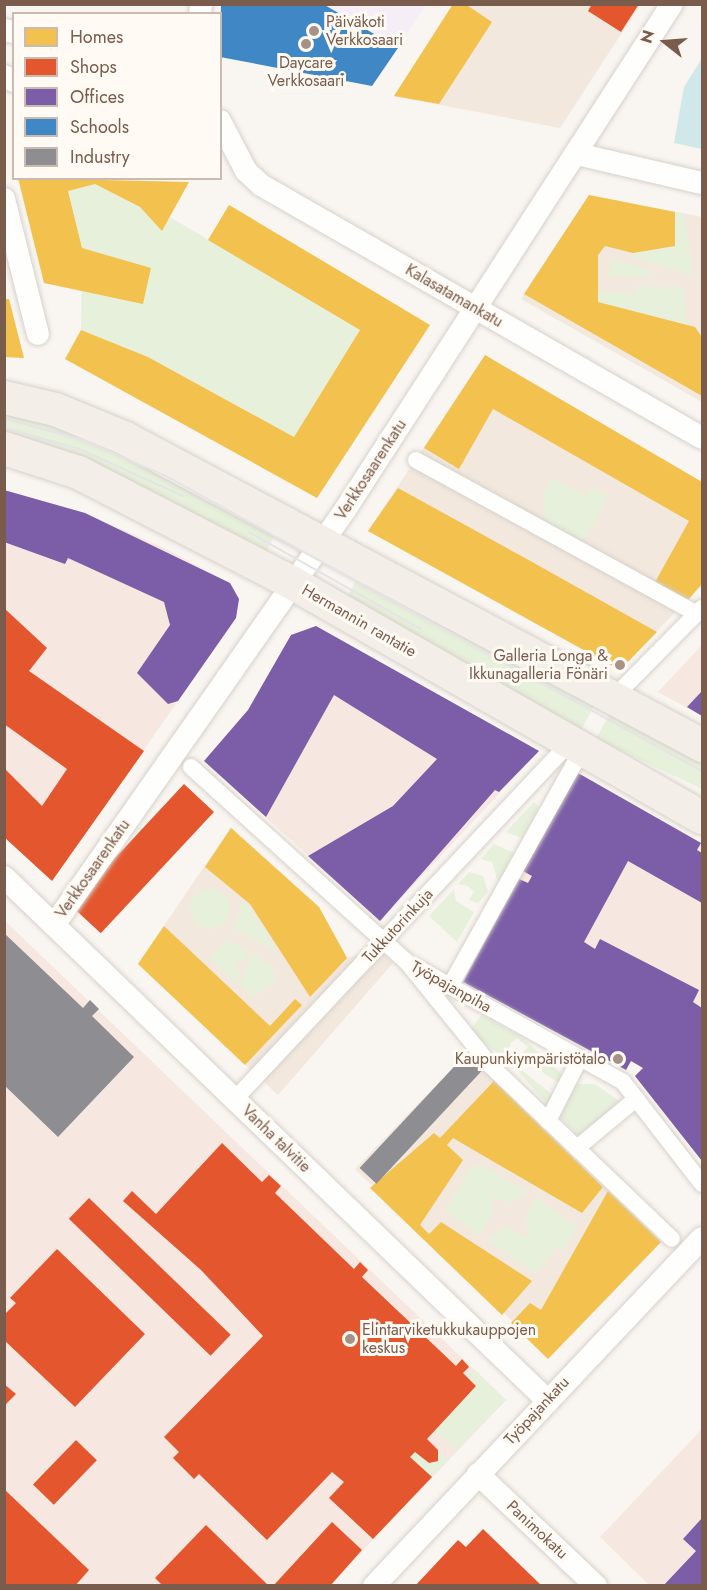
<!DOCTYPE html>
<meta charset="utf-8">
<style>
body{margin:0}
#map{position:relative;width:707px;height:1590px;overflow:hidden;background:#f9f5f0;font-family:Jost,sans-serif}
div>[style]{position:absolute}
.residential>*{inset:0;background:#f2e8de;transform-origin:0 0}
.commercial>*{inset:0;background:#f6e8e1}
.education>*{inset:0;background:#f6eef6}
.green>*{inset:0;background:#e7f0db;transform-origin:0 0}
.round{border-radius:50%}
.water>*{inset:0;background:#d0e8ea}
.homes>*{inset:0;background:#f2c14e}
.shops>*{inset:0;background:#e4572e;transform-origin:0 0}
.offices>*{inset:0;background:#7b5ea7}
.schools>*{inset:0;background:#3f88c5}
.industry>*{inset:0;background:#8d8d92;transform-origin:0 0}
.roads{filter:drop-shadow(0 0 2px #d7d1cb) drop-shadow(0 0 2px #d7d1cb)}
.pedestrian>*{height:16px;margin:-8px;padding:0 8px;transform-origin:8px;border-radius:8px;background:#fefefd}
.minor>*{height:22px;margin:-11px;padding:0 11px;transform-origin:11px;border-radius:11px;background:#fefefd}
.primary>*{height:33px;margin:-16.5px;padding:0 16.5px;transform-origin:16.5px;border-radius:16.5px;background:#f3eee8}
.tram>*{height:1.5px;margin:-0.75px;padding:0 0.75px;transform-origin:0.75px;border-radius:0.75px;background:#e6e3e7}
.dots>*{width:16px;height:16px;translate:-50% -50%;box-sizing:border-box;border:3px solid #fffaf3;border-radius:50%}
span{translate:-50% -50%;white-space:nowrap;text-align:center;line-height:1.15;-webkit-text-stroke:6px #fffaf3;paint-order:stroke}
.poi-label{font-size:16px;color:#7a5c4d}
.left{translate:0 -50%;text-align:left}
.right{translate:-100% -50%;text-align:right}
.street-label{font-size:16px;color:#7a5c4d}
.frame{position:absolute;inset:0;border:6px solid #7a5c4d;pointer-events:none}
.legend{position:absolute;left:12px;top:12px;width:210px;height:168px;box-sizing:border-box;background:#fffaf3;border:2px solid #cabbb1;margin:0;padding:8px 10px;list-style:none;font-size:18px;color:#7a5c4d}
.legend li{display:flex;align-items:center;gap:12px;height:30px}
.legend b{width:30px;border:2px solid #cabbb1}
.north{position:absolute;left:635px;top:12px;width:60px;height:60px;-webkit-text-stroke:4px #fffaf3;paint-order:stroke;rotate:287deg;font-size:16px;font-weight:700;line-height:24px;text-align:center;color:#7a5c4d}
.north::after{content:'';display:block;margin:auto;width:21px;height:27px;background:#7a5c4d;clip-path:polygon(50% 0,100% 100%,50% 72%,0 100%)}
</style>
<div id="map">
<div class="residential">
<div style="clip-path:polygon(453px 5px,640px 5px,560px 128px,394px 96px)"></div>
<div style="clip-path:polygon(589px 195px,702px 217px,702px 402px,521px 299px)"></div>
<div style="clip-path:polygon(485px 355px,702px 482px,702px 584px,620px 670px,368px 531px)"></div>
<div style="clip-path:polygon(231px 827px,319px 907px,347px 958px,378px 948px,393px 963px,278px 1095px,138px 964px)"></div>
<div style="left:466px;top:1054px;width:271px;height:160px;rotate:44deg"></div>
</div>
<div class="commercial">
<div style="clip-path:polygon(4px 490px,85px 513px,164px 548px,230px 583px,239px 599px,236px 618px,52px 881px,5px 837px)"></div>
<div style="clip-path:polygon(316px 626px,539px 751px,380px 921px,204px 761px,248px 710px,291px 635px)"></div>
<div style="clip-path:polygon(702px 645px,702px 716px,658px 692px)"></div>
<div style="clip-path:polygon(578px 773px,702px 843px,702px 1161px,635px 1076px,643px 1068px,631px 1061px,626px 1070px,463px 982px)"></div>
<div style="clip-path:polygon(4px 920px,506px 1400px,330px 1585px,5px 1585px)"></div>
<div style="clip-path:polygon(702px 1429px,702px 1585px,649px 1585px,600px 1537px)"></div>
</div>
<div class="education">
<div style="clip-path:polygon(221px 4px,426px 5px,372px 86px,221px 57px)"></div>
</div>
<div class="green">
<div style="clip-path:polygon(95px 184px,140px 207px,162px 230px,170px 217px,360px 330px,294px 437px,148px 357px,81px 330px,82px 248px,68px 191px)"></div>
<div style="clip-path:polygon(675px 212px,684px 213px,693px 275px,632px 258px,633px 253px,675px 246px)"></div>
<div style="clip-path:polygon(612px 259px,650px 270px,650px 277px,608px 276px)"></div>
<div style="clip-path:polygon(636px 286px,683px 287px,687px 325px,598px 302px,598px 292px,636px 293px)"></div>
<div style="left:5px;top:402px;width:300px;height:41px;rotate:24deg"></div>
<div style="clip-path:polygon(552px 478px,586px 496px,591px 487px,608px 497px,581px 546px,542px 524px,545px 490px)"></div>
<div style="left:361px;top:571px;width:269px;height:37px;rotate:28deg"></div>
<div style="clip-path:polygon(613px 707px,702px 764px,702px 789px,596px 739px)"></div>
<div style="clip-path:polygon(534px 802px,539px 807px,522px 838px,506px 832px)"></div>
<div style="clip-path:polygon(494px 844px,514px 853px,498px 882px,492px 862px,481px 859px)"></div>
<div style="clip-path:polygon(469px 872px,483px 876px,488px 892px,478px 903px,469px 900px,474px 892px,468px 886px,458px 884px)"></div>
<div style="clip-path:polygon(454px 889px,456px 901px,474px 912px,457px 942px,429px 916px)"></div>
<div class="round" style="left:190px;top:889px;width:40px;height:40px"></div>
<div style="clip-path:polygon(243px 901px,248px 905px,279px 953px,233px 928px)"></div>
<div style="clip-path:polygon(227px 940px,248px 951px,246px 959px,235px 963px,241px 974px,236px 982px,209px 958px)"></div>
<div style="clip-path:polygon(252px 952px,271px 966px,276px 979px,253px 998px,240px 985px)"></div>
<div style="clip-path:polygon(482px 1015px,522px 1037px,567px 1079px,563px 1085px,556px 1081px,519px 1057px,528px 1047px,517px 1038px,511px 1043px,506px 1057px,555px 1097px,550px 1108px,512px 1064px,469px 1031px)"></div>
<div style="clip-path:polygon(573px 1084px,595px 1084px,621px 1102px,581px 1138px,558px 1115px)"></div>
<div style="clip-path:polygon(472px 1166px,483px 1166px,528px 1192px,510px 1203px,491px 1197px,493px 1211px,480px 1236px,445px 1210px)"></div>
<div style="clip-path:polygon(536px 1197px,577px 1228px,562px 1252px,557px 1246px,536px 1273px,486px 1240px,506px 1226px,530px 1240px,525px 1219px)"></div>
<div style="clip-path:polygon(474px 1369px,506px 1400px,457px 1450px,435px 1431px,476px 1387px,467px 1377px)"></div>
<div style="clip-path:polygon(438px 1450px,449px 1459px,432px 1477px,410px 1457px,415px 1452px,432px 1464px)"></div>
</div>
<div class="water">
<div style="clip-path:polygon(702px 58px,702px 149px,674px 143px,684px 87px)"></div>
</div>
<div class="homes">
<div style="clip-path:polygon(453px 4px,465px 4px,492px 22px,439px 104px,394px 96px)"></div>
<div style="clip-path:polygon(18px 178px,189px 182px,162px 231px,140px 207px,95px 184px,68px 191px,82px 248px,151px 268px,143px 304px,44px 283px)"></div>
<div style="clip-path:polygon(589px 195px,675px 212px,675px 246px,633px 253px,605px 246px,598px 255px,598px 302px,695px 327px,702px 337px,702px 396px,524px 294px)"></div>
<div style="clip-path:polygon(229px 205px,430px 325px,317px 498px,65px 359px,81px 330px,148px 357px,294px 437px,360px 330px,208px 240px)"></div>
<div style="clip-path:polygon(4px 299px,9px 299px,24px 358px,4px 357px)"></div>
<div style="clip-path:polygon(485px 355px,702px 482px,702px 584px,686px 602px,654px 584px,689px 521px,493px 409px,459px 469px,424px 448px)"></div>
<div style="clip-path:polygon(398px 488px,525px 558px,657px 632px,620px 670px,368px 531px)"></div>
<div style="clip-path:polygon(231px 828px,319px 907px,347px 958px,310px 997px,250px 904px,205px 867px)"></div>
<div style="clip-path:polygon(164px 926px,270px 1026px,295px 999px,302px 1005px,245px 1065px,138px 964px)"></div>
<div style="clip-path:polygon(494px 1081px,603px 1187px,582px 1213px,453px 1138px,447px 1145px,463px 1160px,420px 1225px,429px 1234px,441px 1222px,532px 1281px,502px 1315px,370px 1188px,434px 1133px,440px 1138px)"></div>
<div style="clip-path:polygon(608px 1191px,661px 1242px,548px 1359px,511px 1323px,530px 1303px,541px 1310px)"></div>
</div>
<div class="shops">
<div style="clip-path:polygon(592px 4px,639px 4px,621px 32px,588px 11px)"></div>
<div style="clip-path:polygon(4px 608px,47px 648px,29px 671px,144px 751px,52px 881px,4px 837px,4px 768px,42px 806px,67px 769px,4px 724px)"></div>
<div style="left:184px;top:784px;width:41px;height:166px;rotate:43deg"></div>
<div style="clip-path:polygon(222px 1143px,262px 1182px,269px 1175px,281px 1186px,275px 1193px,354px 1269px,360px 1262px,368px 1270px,362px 1277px,456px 1366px,462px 1359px,469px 1367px,463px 1373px,476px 1386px,427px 1439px,438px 1450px,438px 1461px,429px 1463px,415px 1452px,410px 1457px,432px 1477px,373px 1539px,329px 1498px,344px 1482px,332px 1472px,267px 1540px,199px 1474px,194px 1479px,173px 1458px,179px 1452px,164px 1437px,263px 1336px,201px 1270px,123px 1201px,132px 1191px,156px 1214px)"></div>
<div style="left:89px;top:1198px;width:197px;height:29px;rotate:44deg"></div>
<div style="clip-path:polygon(57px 1249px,145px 1334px,75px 1407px,4px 1340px,4px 1315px,16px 1303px,10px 1298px)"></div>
<div style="clip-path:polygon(4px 1384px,16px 1394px,4px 1406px)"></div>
<div style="left:76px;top:1440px;width:29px;height:62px;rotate:44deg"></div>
<div style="clip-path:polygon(4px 1489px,89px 1570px,75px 1586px,4px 1586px)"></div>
<div style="clip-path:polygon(332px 1522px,362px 1550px,330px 1586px,273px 1586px)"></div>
<div style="clip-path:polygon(206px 1525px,269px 1586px,163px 1586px,155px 1578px)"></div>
<div style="clip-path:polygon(483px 1529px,542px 1586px,415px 1586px,458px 1540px,466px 1547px)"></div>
</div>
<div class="offices">
<div style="clip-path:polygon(4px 490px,85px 513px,230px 583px,239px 599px,236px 618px,178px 701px,168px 704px,137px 673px,170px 625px,164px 602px,68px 558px,65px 564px,4px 542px)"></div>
<div style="clip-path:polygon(316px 626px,539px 751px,499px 792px,495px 790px,380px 921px,308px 856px,393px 806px,437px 759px,334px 695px,266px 817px,204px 761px,248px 710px,291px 635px)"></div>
<div style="clip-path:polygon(702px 691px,702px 716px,687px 707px)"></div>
<div style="clip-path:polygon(578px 773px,701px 843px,697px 850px,702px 853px,702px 903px,628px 861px,584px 942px,595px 949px,600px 939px,699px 990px,693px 1002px,702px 1008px,702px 1161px,635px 1076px,643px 1068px,631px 1061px,626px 1070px,463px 982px,519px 879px,528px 883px,532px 876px,523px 871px)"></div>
<div style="clip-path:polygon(702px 1518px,702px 1586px,663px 1586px,696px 1551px,683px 1539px)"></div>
</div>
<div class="schools">
<div style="clip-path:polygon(221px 4px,323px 4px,398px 48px,372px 86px,220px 57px)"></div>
</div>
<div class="industry">
<div style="clip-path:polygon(4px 933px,83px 1008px,90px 1000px,99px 1009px,92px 1016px,134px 1057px,58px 1137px,4px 1085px)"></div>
<div style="left:466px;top:1054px;width:23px;height:156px;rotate:43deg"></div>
</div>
<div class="roads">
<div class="pedestrian">
<div style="left:416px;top:460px;width:320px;rotate:28.7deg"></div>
<div style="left:624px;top:687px;width:111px;rotate:-45.4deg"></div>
<div style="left:191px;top:767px;width:290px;rotate:42.1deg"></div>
<div style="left:406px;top:961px;width:135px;rotate:51deg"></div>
<div style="left:491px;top:1066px;width:250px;rotate:43.7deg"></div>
<div style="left:414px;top:966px;width:239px;rotate:29deg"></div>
<div style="left:623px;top:1082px;width:129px;rotate:52.2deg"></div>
<div style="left:450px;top:986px;width:258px;rotate:-60.8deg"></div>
<div style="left:235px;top:1099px;width:476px;rotate:-46.8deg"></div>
<div style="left:548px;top:1121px;width:71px;rotate:-63.1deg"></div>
<div style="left:577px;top:1148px;width:77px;rotate:-39.7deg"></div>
</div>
<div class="minor">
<div style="left:200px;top:14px;width:10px;rotate:-84deg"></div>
<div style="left:4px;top:30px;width:10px;rotate:11deg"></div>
<div style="left:4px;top:76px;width:11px;rotate:27deg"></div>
<div style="left:220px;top:121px;width:56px;rotate:62.5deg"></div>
<div style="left:246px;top:171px;width:21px;rotate:43deg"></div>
<div style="left:261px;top:185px;width:508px;rotate:29.84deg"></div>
<div style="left:577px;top:154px;width:128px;rotate:13.1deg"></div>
<div style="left:4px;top:199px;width:139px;rotate:75.9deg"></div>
<div style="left:4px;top:877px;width:754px;rotate:43.93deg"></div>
<div style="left:54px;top:925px;width:507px;rotate:-54.96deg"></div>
<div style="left:345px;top:510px;width:602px;rotate:-57.13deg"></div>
<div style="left:478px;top:1474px;width:163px;rotate:43.5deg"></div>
<div style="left:374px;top:1586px;width:478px;rotate:-46.7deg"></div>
</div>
<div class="primary">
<div style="left:4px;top:397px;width:52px;rotate:13.2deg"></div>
<div style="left:55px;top:409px;width:76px;rotate:22.5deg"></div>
<div style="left:125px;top:438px;width:654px;rotate:28.02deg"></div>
<div style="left:4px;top:448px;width:78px;rotate:18deg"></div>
<div style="left:78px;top:472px;width:240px;rotate:27.3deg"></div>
<div style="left:291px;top:582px;width:473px;rotate:29.8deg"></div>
</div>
</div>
<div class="tram">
<div style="left:4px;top:418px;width:82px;rotate:15.6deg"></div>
<div style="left:83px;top:440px;width:90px;rotate:23.4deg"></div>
<div style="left:166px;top:476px;width:612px;rotate:28.83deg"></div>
<div style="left:4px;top:428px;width:79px;rotate:15.4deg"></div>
<div style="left:80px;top:449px;width:113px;rotate:24.5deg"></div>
<div style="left:249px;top:532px;width:197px;rotate:29.4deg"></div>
</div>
<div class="dots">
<div style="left:314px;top:31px;background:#a69286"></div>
<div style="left:306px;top:44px;background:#a69286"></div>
<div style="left:620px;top:665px;background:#a69286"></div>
<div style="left:618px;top:1059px;background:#a69286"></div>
<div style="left:350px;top:1339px;background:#a69286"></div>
</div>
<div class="poi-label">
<span class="left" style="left:326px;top:31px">Päiväkoti<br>Verkkosaari</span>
<span style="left:306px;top:72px">Daycare<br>Verkkosaari</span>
<span class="right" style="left:608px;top:665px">Galleria Longa &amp;<br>Ikkunagalleria Fönäri</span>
<span class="right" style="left:606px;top:1059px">Kaupunkiympäristötalo</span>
<span class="left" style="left:362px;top:1339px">Elintarviketukkukauppojen<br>keskus</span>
</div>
<div class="street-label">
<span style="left:454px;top:296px;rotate:30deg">Kalasatamankatu</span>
<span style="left:371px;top:470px;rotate:-57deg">Verkkosaarenkatu</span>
<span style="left:359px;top:621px;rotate:30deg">Hermannin rantatie</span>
<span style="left:93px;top:869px;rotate:-55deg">Verkkosaarenkatu</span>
<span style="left:398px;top:926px;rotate:-47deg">Tukkutorinkuja</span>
<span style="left:451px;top:987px;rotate:29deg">Työpajanpiha</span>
<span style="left:276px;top:1139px;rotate:44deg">Vanha talvitie</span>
<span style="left:537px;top:1411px;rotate:-47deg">Työpajankatu</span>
<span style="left:537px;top:1530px;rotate:43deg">Panimokatu</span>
</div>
<div class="frame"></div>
<ul class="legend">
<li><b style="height:16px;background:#f2c14e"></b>Homes</li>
<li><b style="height:16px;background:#e4572e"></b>Shops</li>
<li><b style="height:16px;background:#7b5ea7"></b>Offices</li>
<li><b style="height:16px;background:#3f88c5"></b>Schools</li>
<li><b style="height:16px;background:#8d8d92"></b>Industry</li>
</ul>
<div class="north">N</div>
</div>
